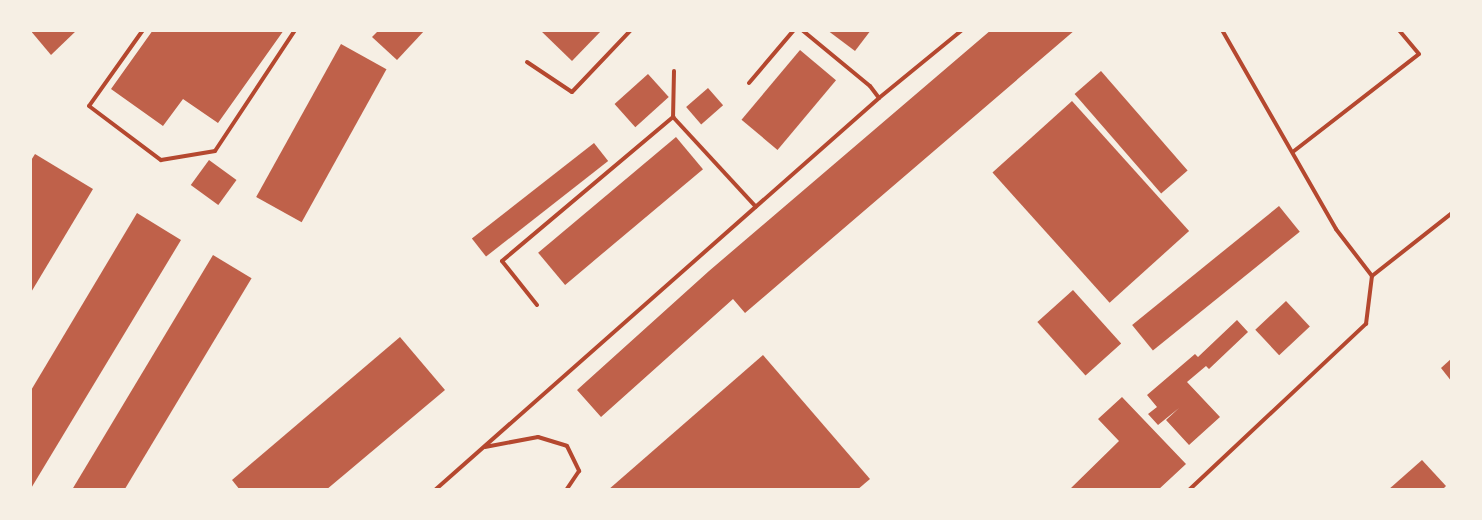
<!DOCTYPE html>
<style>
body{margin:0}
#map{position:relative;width:1482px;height:520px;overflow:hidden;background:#f6efe4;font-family:"Work Sans",sans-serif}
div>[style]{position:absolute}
.building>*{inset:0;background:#bf614a;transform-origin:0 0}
.service>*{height:4px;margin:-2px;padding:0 2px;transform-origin:2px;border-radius:2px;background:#b5482f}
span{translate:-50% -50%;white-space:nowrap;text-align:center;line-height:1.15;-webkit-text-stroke:4.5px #f6efe4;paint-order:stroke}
.frame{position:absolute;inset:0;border:32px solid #f6efe4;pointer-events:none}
</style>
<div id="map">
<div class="building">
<div style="clip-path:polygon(30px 30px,77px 30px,51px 55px)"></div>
<div style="clip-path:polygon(153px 30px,284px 30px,218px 123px,183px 99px,163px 126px,111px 89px)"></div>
<div style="clip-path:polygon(379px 30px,425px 30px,397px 60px,372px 37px)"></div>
<div style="clip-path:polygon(540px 30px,602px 30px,572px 61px)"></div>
<div style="clip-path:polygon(827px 30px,871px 30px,855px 51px)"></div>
<div style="clip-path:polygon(991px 30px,1075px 30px,745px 313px,733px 299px,601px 417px,577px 390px,709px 271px)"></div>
<div style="left:341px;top:44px;width:52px;height:175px;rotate:29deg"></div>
<div style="left:800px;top:50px;width:47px;height:91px;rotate:40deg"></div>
<div style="left:1101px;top:71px;width:132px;height:35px;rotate:49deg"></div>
<div style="left:648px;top:74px;width:31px;height:45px;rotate:48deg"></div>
<div style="left:708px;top:88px;width:23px;height:29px;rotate:49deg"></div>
<div style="left:1072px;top:101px;width:175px;height:107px;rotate:48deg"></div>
<div style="left:676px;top:137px;width:42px;height:180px;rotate:50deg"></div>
<div style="left:594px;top:143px;width:23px;height:155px;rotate:52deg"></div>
<div style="clip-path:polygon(35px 154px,93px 189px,30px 294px,30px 162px)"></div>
<div style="left:209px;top:160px;width:34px;height:31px;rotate:36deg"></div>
<div style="left:1279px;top:206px;width:33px;height:189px;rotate:51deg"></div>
<div style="clip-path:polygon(137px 213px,181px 240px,30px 490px,30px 392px)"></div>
<div style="left:213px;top:255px;width:45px;height:272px;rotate:31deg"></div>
<div style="left:1073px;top:290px;width:72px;height:48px;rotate:48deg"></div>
<div style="left:1286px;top:301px;width:35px;height:42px;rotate:47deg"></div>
<div style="clip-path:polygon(1237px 320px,1248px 332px,1209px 369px,1206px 366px,1187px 382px,1220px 417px,1189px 445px,1166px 420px,1179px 408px,1158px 425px,1148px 414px,1157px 407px,1147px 395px,1195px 354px,1198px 357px)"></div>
<div style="clip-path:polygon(400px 337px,445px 390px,326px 490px,240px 490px,232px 480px)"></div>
<div style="clip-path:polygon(763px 355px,870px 479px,857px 490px,608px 490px)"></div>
<div style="clip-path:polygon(1452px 358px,1452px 382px,1441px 368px)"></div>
<div style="clip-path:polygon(1122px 397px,1186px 464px,1158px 490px,1069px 490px,1119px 441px,1098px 419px)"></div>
<div style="clip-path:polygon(1422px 460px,1446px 486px,1442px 490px,1388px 490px)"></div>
</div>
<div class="service">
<div style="left:143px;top:30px;width:93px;rotate:125.4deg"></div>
<div style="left:89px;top:106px;width:90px;rotate:36.9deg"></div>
<div style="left:161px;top:160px;width:55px;rotate:-9.5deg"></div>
<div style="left:215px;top:151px;width:145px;rotate:-56.5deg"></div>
<div style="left:802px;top:30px;width:88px;rotate:39.5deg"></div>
<div style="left:870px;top:86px;width:15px;rotate:53deg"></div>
<div style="left:527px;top:62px;width:54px;rotate:33.7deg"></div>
<div style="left:572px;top:92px;width:86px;rotate:-46.4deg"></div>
<div style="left:674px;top:71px;width:46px;rotate:91.2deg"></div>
<div style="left:673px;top:117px;width:122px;rotate:47.3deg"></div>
<div style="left:749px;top:83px;width:70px;rotate:-49.7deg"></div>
<div style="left:1294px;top:151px;width:158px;rotate:-37.8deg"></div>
<div style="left:1419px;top:54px;width:31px;rotate:-130deg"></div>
<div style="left:1372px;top:276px;width:102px;rotate:-38.2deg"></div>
<div style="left:537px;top:305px;width:56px;rotate:-128.5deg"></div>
<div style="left:502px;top:261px;width:224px;rotate:-40.1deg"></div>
<div style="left:485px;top:447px;width:54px;rotate:-10.7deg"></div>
<div style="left:538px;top:437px;width:30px;rotate:17deg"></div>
<div style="left:567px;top:446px;width:28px;rotate:64deg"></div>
<div style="left:579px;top:471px;width:23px;rotate:124deg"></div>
<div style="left:435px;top:490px;width:592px;rotate:-41.44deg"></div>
<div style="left:879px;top:98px;width:107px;rotate:-39.3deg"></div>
<div style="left:1189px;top:490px;width:243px;rotate:-43.2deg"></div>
<div style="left:1366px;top:324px;width:48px;rotate:-82.9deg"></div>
<div style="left:1372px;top:276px;width:59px;rotate:-127.5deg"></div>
<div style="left:1336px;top:229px;width:229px;rotate:-119.8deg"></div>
</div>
<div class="frame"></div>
</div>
